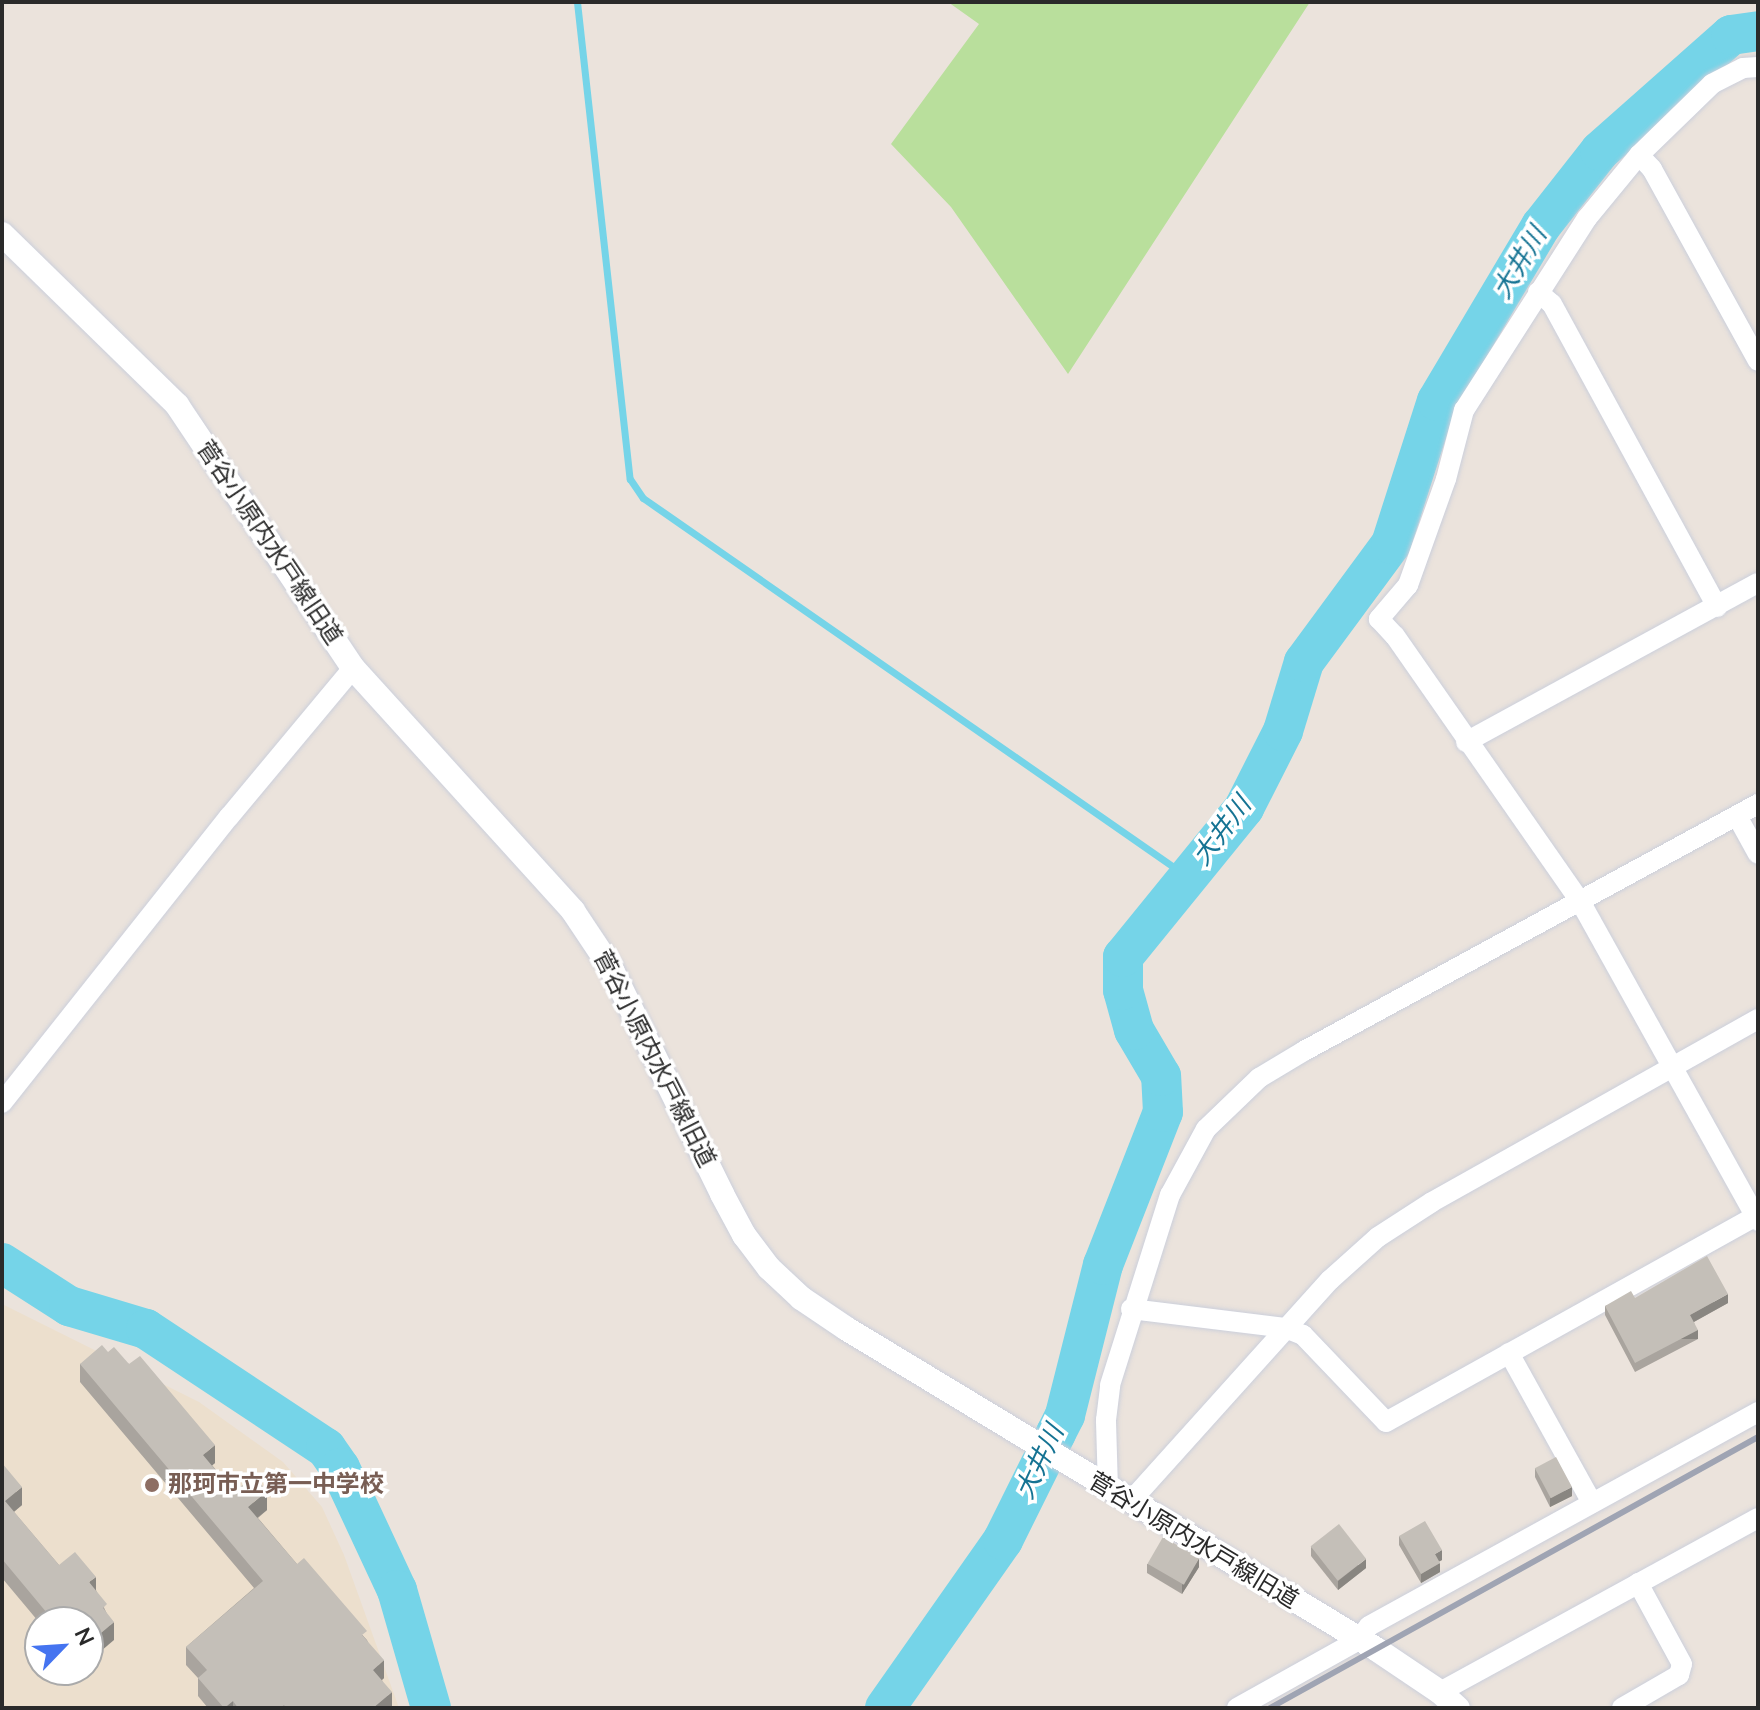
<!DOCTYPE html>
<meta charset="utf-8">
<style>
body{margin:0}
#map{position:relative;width:1760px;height:1710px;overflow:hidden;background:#ebe3dc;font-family:"Nunito Sans","Noto Sans JP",sans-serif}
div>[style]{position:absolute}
.education>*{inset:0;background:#ecdfcd}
.green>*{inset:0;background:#b9df9c}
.stream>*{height:7px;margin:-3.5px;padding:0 3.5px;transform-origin:3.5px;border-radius:3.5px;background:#75d4e8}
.river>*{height:40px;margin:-20px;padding:0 20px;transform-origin:20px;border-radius:20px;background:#75d4e8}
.roads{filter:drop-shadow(0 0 2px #cbcfdb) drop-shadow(0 0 2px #cbcfdb)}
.minor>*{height:20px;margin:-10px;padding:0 10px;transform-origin:10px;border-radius:10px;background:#fff}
.tertiary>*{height:24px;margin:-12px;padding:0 12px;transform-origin:12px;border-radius:12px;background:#fff}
.rail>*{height:6px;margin:-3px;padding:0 3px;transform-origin:3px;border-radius:3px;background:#9fa4b3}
.wall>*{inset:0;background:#a9a49e}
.shaded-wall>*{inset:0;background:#898681;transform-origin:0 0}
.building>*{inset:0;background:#c4bfb8;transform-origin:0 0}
.dots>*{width:22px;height:22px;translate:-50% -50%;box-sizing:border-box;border:4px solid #fff;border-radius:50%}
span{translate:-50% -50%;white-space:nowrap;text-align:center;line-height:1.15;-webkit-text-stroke:7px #fff;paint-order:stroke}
.street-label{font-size:24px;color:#2a2a2a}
.education-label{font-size:24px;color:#785e54;font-weight:700}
.left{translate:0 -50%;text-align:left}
.water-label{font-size:26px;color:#157393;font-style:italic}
.frame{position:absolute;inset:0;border:4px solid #2a2a2a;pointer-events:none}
.north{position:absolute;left:24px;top:1606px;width:80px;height:80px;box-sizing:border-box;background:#fff;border:2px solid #aaa;border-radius:50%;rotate:65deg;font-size:22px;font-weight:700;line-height:32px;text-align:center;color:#2a2a2a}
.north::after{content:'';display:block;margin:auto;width:28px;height:36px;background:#4574f0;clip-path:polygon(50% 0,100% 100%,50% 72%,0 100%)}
</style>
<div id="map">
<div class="education">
<i style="clip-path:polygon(evenodd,2px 1304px,199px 1402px,283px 1462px,322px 1507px,344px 1555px,399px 1708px,2px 1708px,2px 1304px,40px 1622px,88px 1622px,88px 1670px,40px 1670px,40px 1622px)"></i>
</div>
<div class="green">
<i style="clip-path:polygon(948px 2px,1310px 2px,1068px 374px,951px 207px,891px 144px,979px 24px)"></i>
</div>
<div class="stream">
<i style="left:577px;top:2px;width:480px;rotate:83.7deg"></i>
<i style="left:630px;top:479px;width:23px;rotate:56deg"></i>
<i style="left:643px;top:498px;width:664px;rotate:34.82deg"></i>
</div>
<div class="river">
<i style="left:2px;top:1263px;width:80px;rotate:32.7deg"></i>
<i style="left:69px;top:1306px;width:80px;rotate:16.6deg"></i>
<i style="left:146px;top:1329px;width:216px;rotate:33.5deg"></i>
<i style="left:326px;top:1448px;width:24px;rotate:55deg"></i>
<i style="left:340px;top:1468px;width:135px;rotate:65deg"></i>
<i style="left:397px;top:1590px;width:123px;rotate:73.9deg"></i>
<i style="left:885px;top:1708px;width:205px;rotate:-54.9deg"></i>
<i style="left:1003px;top:1540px;width:119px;rotate:-63.6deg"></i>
<i style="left:1056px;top:1433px;width:20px;rotate:-63deg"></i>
<i style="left:1065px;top:1415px;width:155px;rotate:-75.8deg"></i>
<i style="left:1103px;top:1265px;width:164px;rotate:-68.6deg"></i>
<i style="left:1163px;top:1112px;width:36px;rotate:-93deg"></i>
<i style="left:1161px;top:1076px;width:53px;rotate:-120.4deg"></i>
<i style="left:1134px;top:1030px;width:41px;rotate:-105.4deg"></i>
<i style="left:1123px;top:990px;width:33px;rotate:-90deg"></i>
<i style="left:1123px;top:957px;width:192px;rotate:-50.9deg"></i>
<i style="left:1244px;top:808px;width:86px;rotate:-63.1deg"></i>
<i style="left:1283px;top:731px;width:72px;rotate:-73.1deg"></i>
<i style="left:1304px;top:662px;width:147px;rotate:-53.6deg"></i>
<i style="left:1391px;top:544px;width:150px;rotate:-72.2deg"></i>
<i style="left:1437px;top:401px;width:204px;rotate:-59.3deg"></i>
<i style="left:1541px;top:226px;width:95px;rotate:-51.8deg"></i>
<i style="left:1600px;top:151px;width:175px;rotate:-41.5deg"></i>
<i style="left:1731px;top:35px;width:27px;rotate:-8deg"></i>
</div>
<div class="roads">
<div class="minor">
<i style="left:1758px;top:67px;width:15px;rotate:176deg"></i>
<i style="left:1743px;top:68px;width:35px;rotate:153deg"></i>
<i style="left:1712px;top:84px;width:102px;rotate:135.8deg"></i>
<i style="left:1639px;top:155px;width:82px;rotate:129.5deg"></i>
<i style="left:1587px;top:218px;width:228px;rotate:122.6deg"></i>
<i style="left:1464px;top:410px;width:71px;rotate:104.6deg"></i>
<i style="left:1446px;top:479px;width:113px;rotate:109.7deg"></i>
<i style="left:1408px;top:585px;width:45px;rotate:130.5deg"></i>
<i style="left:1379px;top:619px;width:23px;rotate:47deg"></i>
<i style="left:1395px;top:636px;width:323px;rotate:55.1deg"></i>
<i style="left:1580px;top:901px;width:366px;rotate:60.9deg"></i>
<i style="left:1639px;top:155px;width:19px;rotate:47deg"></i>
<i style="left:1652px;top:169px;width:219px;rotate:61.1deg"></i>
<i style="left:1538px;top:292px;width:18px;rotate:41deg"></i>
<i style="left:1552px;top:304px;width:345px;rotate:61.4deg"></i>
<i style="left:1466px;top:742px;width:332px;rotate:-28.6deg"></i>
<i style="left:1737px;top:816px;width:43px;rotate:61.1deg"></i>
<i style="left:2px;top:1103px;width:365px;rotate:-51.6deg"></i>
<i style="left:229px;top:817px;width:194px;rotate:-50.2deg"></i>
<i style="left:1131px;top:1309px;width:155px;rotate:7deg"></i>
<i style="left:1285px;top:1328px;width:19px;rotate:21deg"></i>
<i style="left:1303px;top:1335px;width:120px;rotate:46.3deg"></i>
<i style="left:1386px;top:1422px;width:426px;rotate:-29.1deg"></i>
<i style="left:1509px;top:1353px;width:171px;rotate:61deg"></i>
<i style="left:1108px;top:1489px;width:69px;rotate:-91.7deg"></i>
<i style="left:1106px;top:1420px;width:35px;rotate:-83deg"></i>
<i style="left:1110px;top:1385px;width:199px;rotate:-72.5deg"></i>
<i style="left:1170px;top:1195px;width:75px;rotate:-61.4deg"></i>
<i style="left:1206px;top:1129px;width:74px;rotate:-43.9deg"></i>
<i style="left:1259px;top:1078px;width:52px;rotate:-31deg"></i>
<i style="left:1304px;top:1051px;width:517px;rotate:-28.55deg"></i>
<i style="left:1130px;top:1502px;width:299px;rotate:-48deg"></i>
<i style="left:1330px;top:1280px;width:64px;rotate:-41.9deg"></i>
<i style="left:1378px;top:1237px;width:64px;rotate:-32.9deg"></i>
<i style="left:1432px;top:1202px;width:374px;rotate:-29.3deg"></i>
<i style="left:1440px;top:1692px;width:362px;rotate:-28.7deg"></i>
<i style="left:1237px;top:1708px;width:137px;rotate:-29.2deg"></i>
<i style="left:1357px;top:1641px;width:19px;rotate:-51deg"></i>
<i style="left:1369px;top:1626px;width:444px;rotate:-28.8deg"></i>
<i style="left:1622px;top:1708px;width:66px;rotate:-30.1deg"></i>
<i style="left:1679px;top:1675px;width:11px;rotate:-75deg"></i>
<i style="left:1682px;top:1664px;width:92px;rotate:-118.5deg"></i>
</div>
<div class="tertiary">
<i style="left:2px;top:234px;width:245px;rotate:44.3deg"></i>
<i style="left:177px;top:405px;width:316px;rotate:56.2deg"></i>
<i style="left:353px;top:668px;width:328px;rotate:47.8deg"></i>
<i style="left:573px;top:911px;width:69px;rotate:56.3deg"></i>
<i style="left:611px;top:968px;width:252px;rotate:63.8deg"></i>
<i style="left:722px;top:1194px;width:47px;rotate:61.8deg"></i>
<i style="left:744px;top:1235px;width:41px;rotate:52.9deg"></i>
<i style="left:769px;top:1268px;width:44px;rotate:43.2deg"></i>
<i style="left:801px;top:1298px;width:55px;rotate:34deg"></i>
<i style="left:847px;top:1329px;width:618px;rotate:31.17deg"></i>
<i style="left:1376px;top:1649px;width:77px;rotate:33.9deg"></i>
<i style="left:1440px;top:1692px;width:24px;rotate:42deg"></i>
</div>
</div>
<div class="rail">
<i style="left:1270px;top:1708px;width:558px;rotate:-29.04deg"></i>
</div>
<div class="wall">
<i style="clip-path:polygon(1635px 1298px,1728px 1303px,1694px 1322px,1698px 1339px,1635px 1372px,1605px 1315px,1605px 1306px)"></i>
<i style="clip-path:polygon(108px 1352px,129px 1364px,215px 1463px,212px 1465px,234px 1492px,267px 1510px,258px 1518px,297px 1564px,367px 1640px,384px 1678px,382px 1680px,392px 1708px,208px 1708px,198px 1696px,198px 1678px,186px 1665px,186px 1647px,254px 1588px,80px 1382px,80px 1364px)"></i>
<i style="clip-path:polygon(2px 1463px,22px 1505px,14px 1512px,59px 1565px,96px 1590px,107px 1614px,114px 1640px,40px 1622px,40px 1646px,36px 1641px,36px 1623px,38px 1621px,2px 1578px)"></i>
<i style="clip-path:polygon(1535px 1468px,1572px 1496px,1550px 1507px,1535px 1477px)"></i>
<i style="clip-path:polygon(1399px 1536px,1442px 1560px,1439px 1561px,1440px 1572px,1421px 1583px,1399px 1545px)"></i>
<i style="clip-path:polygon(1311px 1547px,1366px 1568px,1338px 1590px,1311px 1556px)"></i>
<i style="clip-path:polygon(1147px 1564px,1199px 1567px,1182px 1594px,1147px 1573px)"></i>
<i style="clip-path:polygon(60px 1670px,79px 1670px,67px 1679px)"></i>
</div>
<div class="shaded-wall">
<i style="clip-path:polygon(1728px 1294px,1728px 1303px,1690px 1324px,1690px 1315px)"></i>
<i style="left:1698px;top:1330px;width:9px;height:71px;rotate:90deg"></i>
<i style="clip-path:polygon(215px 1445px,215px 1463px,203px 1473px,203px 1455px)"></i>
<i style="clip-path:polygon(22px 1487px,22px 1505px,5px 1519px,5px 1501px)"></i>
<i style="clip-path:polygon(1572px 1487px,1572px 1496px,1550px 1507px,1550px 1498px)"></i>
<i style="clip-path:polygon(267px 1491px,267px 1510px,248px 1525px,248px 1507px)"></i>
<i style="clip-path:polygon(1442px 1550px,1442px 1560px,1435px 1564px,1435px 1554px)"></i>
<i style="clip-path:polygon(1199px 1558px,1199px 1567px,1182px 1594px,1182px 1585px)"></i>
<i style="clip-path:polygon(1366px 1559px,1366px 1568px,1338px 1590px,1338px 1581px)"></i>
<i style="clip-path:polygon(1440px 1563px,1440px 1572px,1421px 1583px,1421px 1574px)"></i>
<i style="clip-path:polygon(96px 1577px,96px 1595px,89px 1582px)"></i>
<i style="clip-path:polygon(114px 1622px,114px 1640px,88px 1662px,88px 1644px)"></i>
<i style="clip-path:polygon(384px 1660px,384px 1678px,373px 1688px,373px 1670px)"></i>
<i style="clip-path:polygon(67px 1670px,79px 1670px,67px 1679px)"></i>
<i style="clip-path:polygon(392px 1692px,392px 1708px,373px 1708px)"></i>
<i style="clip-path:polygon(233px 1701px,233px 1708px,225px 1708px)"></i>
</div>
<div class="building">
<i style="clip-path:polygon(1707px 1256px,1728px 1294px,1690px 1315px,1698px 1330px,1635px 1363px,1605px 1306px,1631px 1291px,1635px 1298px)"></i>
<i style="clip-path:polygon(102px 1345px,108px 1352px,114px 1347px,129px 1364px,140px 1356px,215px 1445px,203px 1455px,234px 1492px,254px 1476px,267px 1491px,248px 1507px,297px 1564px,304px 1558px,367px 1631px,362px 1635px,384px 1660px,373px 1670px,392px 1692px,373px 1708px,286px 1708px,284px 1705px,280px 1708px,238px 1708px,233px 1701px,224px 1708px,198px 1678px,207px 1670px,186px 1647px,263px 1581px,80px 1364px)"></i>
<i style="left:1556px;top:1457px;width:34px;height:24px;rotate:62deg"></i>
<i style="clip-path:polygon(2px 1463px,22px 1487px,5px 1501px,59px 1565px,75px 1552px,96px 1577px,89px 1582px,107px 1604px,103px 1608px,114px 1622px,88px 1644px,88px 1622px,40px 1622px,40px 1628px,36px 1623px,47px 1613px,2px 1559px)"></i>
<i style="clip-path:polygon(1425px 1521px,1442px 1550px,1435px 1554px,1440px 1563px,1421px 1574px,1399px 1536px)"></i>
<i style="left:1339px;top:1524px;width:44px;height:36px;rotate:52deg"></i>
<i style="left:1163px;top:1537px;width:42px;height:31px;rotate:30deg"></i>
</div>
<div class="dots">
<i style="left:152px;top:1485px;background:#8d6e63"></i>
</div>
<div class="street-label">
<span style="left:269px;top:543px;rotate:56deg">菅谷小原内水戸線旧道</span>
<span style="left:654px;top:1059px;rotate:63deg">菅谷小原内水戸線旧道</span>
<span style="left:1193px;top:1541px;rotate:31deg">菅谷小原内水戸線旧道</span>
</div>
<div class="education-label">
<span class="left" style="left:168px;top:1485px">那珂市立第一中学校</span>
</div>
<div class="water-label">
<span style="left:1520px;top:263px;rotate:-59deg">大井川</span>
<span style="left:1222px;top:831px;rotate:-53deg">大井川</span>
<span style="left:1040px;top:1462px;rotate:-65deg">大井川</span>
</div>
<div class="frame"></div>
<div class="north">N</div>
</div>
